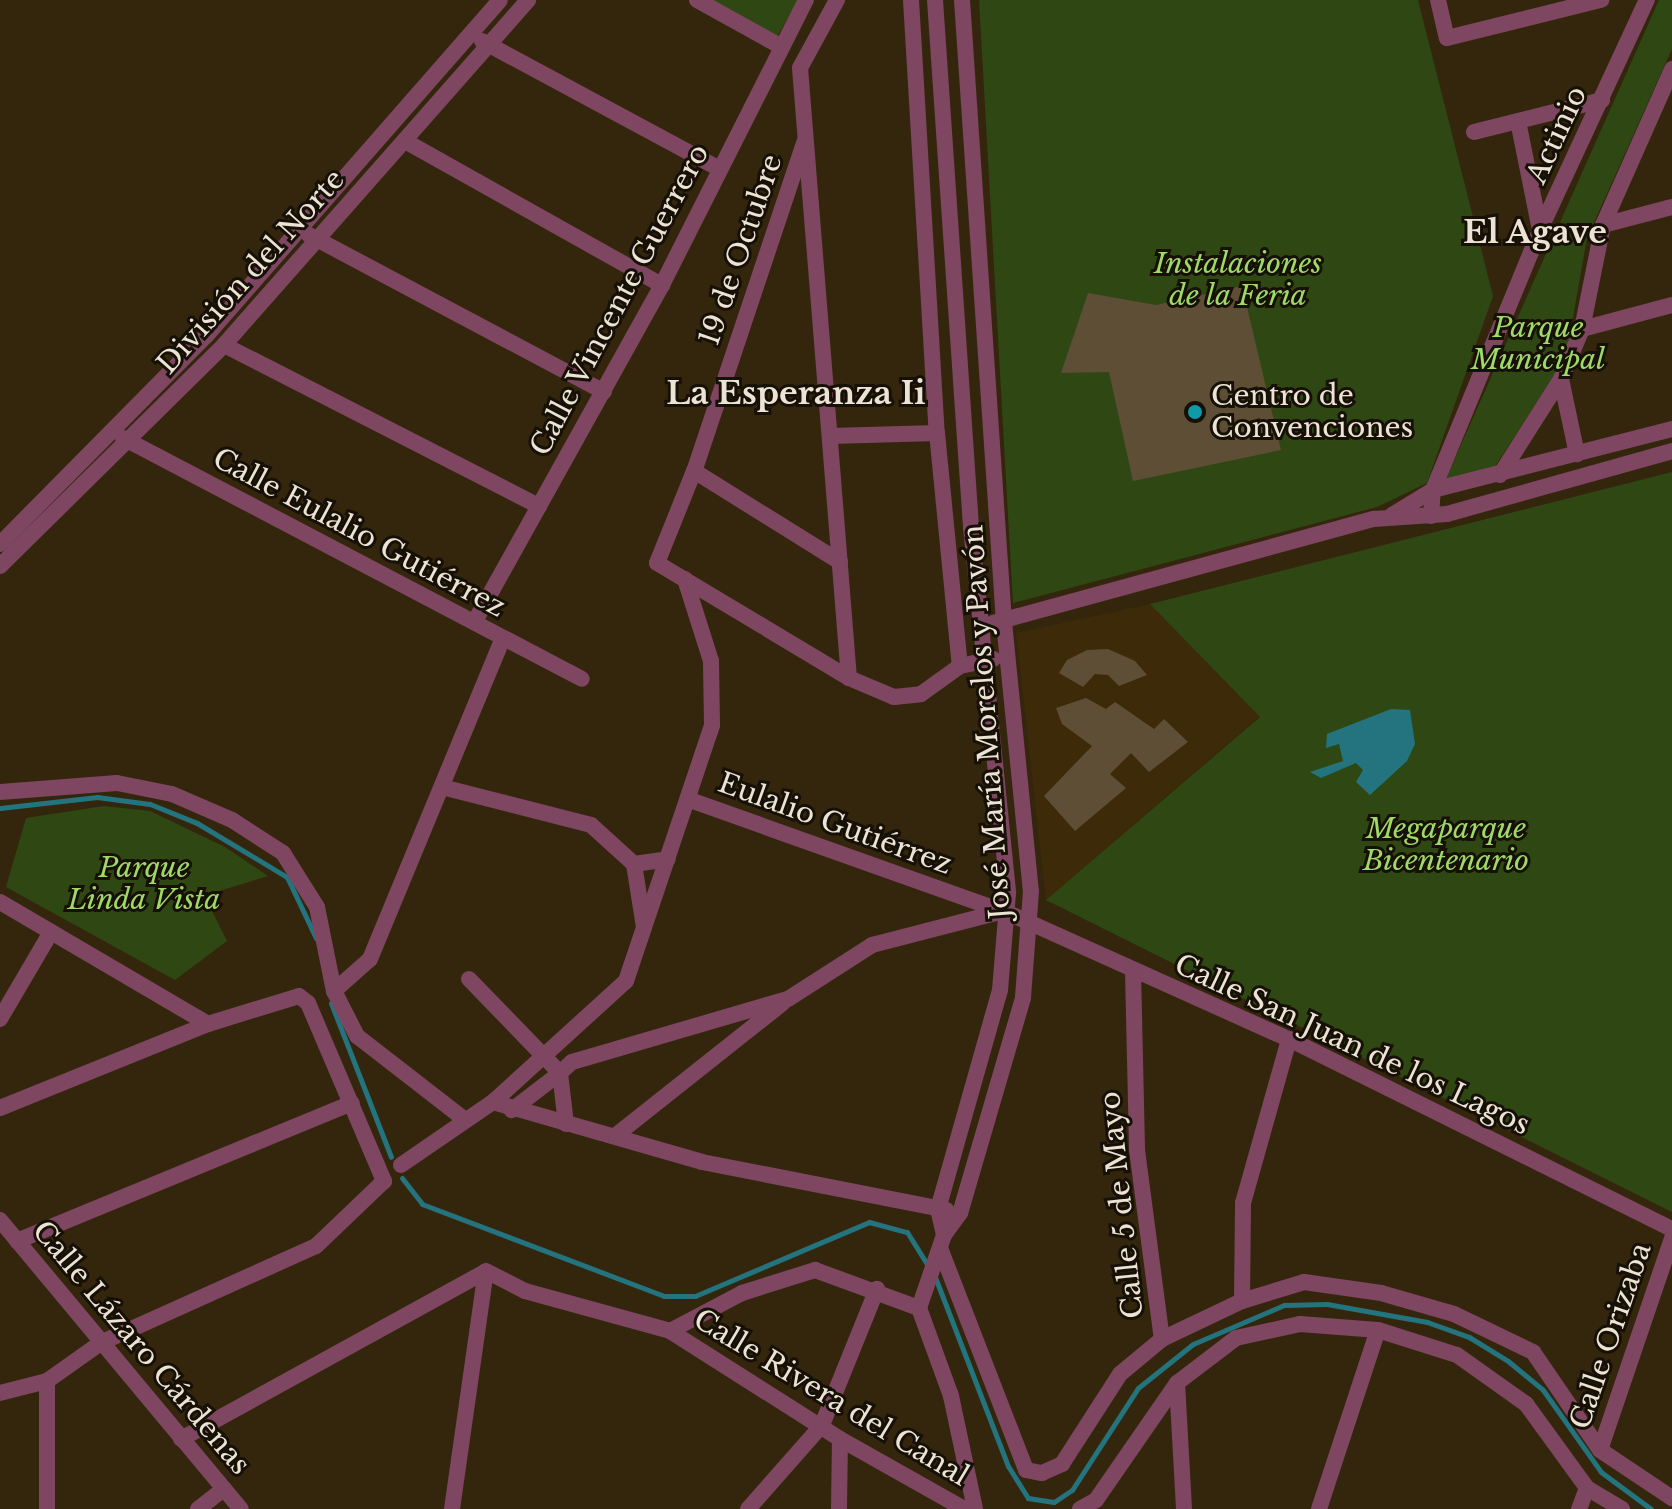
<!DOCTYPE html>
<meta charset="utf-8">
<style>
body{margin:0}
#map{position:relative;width:1672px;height:1509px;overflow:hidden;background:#34260d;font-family:"Libre Baskerville",serif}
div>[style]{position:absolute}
.built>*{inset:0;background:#3c2a09}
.green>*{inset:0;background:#2f4813}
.water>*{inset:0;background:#23747e}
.stream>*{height:5px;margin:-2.5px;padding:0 2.5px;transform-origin:2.5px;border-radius:2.5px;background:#23747e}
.building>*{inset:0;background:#5e4e35}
.minor>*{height:16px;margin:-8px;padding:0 8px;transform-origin:8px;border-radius:8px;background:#7e4661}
.dots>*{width:22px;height:22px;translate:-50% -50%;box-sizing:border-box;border:4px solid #161006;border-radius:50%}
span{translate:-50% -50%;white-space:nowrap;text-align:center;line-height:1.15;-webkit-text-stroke:6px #161006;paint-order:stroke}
.street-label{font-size:28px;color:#ece3d5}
.park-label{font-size:28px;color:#9fd967;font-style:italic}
.poi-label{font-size:28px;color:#ece3d5}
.left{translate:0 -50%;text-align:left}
.quarter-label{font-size:32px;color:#ece3d5;font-weight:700}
</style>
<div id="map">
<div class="built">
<i style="clip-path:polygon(1150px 604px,1260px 716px,1046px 900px,1016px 633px)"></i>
</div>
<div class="green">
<i style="clip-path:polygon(713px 0,798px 0,777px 37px)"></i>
<i style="clip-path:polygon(979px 0,1418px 0,1493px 296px,1427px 483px,1377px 507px,1013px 603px)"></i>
<i style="clip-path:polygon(1659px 0,1672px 0,1672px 49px,1587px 238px,1566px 357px,1494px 468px,1444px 483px)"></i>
<i style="clip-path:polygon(1672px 472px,1672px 1212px,1046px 900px,1260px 717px,1150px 604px)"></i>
<i style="clip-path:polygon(104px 806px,150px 811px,225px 847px,268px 876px,216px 892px,209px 905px,227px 941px,175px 980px,6px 887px,26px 818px)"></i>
</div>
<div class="water">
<i style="clip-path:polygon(1391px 709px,1410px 710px,1415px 744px,1407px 761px,1370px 795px,1356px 782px,1363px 770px,1356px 763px,1321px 778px,1310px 772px,1343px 761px,1339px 744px,1326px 748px,1327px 734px)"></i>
</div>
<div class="stream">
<i style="left:0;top:808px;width:98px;rotate:-6.5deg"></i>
<i style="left:97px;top:797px;width:53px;rotate:7.5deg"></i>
<i style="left:150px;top:804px;width:51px;rotate:22deg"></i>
<i style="left:197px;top:823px;width:105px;rotate:31deg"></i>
<i style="left:287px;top:877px;width:68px;rotate:64.6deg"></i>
<i style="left:331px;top:1003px;width:165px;rotate:68.7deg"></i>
<i style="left:402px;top:1178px;width:33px;rotate:52deg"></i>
<i style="left:422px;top:1204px;width:259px;rotate:20.8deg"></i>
<i style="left:664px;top:1296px;width:31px"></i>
<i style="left:695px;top:1296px;width:189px;rotate:-23deg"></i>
<i style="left:869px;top:1222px;width:39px;rotate:15deg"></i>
<i style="left:907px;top:1232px;width:39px;rotate:58deg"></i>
<i style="left:935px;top:1277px;width:203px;rotate:68.9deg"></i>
<i style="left:1008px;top:1466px;width:38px;rotate:58deg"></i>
<i style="left:1028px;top:1498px;width:26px;rotate:9deg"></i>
<i style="left:1054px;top:1502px;width:22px;rotate:-34deg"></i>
<i style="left:1072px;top:1490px;width:121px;rotate:-57.1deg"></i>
<i style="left:1138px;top:1388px;width:70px;rotate:-38.7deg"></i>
<i style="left:1193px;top:1344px;width:99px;rotate:-23.2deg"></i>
<i style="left:1284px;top:1305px;width:43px;rotate:-1.3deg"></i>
<i style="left:1327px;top:1304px;width:102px;rotate:10.2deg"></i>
<i style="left:1427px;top:1322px;width:45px;rotate:19.7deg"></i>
<i style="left:1469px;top:1337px;width:46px;rotate:31.6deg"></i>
<i style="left:1508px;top:1361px;width:45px;rotate:39.6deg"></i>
<i style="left:1543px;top:1390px;width:100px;rotate:54.7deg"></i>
<i style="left:1601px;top:1472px;width:62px;rotate:36.5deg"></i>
</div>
<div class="building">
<i style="clip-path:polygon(1242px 286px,1281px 450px,1133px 481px,1109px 372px,1061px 373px,1088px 293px,1156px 305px)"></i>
<i style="clip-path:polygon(1108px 649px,1135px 661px,1147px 675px,1119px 686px,1108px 675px,1095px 674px,1083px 687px,1059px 673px,1067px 660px,1087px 650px)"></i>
<i style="clip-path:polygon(1086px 698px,1106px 709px,1115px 702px,1154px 729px,1164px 719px,1188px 742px,1149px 772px,1131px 753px,1110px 774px,1126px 788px,1075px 831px,1044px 796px,1092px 746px,1062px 724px,1056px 708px)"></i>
</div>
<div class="minor">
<i style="left:697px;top:0;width:95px;rotate:29deg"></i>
<i style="left:837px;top:0;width:77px;rotate:118.6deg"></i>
<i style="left:800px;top:68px;width:612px;rotate:85.41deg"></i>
<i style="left:911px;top:0;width:434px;rotate:86.6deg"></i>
<i style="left:937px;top:433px;width:234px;rotate:84.4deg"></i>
<i style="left:935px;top:0;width:528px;rotate:86.09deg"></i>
<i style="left:971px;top:527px;width:368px;rotate:84.2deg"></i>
<i style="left:1008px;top:893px;width:97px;rotate:94.7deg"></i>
<i style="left:1000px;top:990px;width:228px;rotate:105.8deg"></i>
<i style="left:938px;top:1209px;width:27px;rotate:77deg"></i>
<i style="left:962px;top:0;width:623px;rotate:86.14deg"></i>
<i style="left:1004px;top:622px;width:270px;rotate:84.3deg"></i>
<i style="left:1031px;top:891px;width:107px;rotate:94.3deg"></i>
<i style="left:1023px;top:998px;width:224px;rotate:106.3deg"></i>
<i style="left:960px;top:1213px;width:27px;rotate:126deg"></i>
<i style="left:944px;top:1235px;width:77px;rotate:108.9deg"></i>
<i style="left:919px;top:1308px;width:94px;rotate:70deg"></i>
<i style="left:951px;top:1396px;width:116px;rotate:78deg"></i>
<i style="left:1438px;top:0;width:39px;rotate:77deg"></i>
<i style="left:1447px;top:38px;width:159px;rotate:-13.9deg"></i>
<i style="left:482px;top:41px;width:270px;rotate:28.3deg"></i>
<i style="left:1518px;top:121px;width:111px;rotate:78.6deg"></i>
<i style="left:1474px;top:132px;width:132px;rotate:-14deg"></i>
<i style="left:405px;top:141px;width:295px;rotate:29.3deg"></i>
<i style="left:804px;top:143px;width:346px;rotate:108.5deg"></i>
<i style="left:694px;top:471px;width:99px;rotate:111.9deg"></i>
<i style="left:657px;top:563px;width:224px;rotate:30.9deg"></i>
<i style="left:849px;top:678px;width:49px;rotate:22.9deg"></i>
<i style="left:894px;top:697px;width:27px;rotate:-6deg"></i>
<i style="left:921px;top:694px;width:48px;rotate:-35.7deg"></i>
<i style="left:960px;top:666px;width:34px;rotate:-12deg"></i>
<i style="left:1603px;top:225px;width:71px;rotate:-14.6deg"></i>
<i style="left:309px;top:235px;width:334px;rotate:28deg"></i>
<i style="left:1582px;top:329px;width:93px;rotate:-14.9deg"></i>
<i style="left:224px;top:345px;width:354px;rotate:27.1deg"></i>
<i style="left:1561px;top:379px;width:77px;rotate:78deg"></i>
<i style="left:830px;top:436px;width:107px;rotate:-1.6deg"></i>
<i style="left:123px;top:438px;width:518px;rotate:27.7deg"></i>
<i style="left:694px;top:471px;width:172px;rotate:31.9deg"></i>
<i style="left:1500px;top:475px;width:114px;rotate:-57.6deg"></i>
<i style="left:1561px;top:379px;width:54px;rotate:-67.2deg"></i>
<i style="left:1582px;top:329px;width:106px;rotate:-78.6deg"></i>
<i style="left:1603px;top:225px;width:171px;rotate:-66.1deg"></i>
<i style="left:1392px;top:515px;width:48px;rotate:-31.4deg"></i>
<i style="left:1433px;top:490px;width:247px;rotate:-14.3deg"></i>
<i style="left:1431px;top:516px;width:26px;rotate:-86deg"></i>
<i style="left:1433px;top:490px;width:281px;rotate:-67.6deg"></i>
<i style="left:1540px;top:230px;width:254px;rotate:-65.1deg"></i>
<i style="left:0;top:544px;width:293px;rotate:-45.3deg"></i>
<i style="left:206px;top:336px;width:446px;rotate:-48.8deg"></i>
<i style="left:0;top:566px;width:315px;rotate:-44.6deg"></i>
<i style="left:224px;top:345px;width:460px;rotate:-48.6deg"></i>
<i style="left:475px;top:621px;width:385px;rotate:-60.9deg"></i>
<i style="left:662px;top:285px;width:319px;rotate:-63.2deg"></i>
<i style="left:993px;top:623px;width:395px;rotate:-15.3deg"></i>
<i style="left:1374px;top:519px;width:73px;rotate:-3.9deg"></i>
<i style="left:1447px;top:514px;width:234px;rotate:-15.6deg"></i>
<i style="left:442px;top:787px;width:154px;rotate:14.3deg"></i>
<i style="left:591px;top:825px;width:58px;rotate:42.2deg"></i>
<i style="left:634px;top:864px;width:34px;rotate:-8deg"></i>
<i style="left:0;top:792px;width:117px;rotate:-4.4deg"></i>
<i style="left:117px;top:783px;width:56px;rotate:11.3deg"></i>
<i style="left:172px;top:794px;width:65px;rotate:23.4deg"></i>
<i style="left:232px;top:820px;width:61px;rotate:32.9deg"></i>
<i style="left:283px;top:853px;width:64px;rotate:57.8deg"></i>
<i style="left:317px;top:907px;width:86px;rotate:78.6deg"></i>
<i style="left:334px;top:991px;width:51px;rotate:62.9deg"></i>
<i style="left:357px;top:1036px;width:135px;rotate:37.8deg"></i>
<i style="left:690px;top:800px;width:337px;rotate:19.6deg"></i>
<i style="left:1008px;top:913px;width:308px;rotate:24.2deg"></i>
<i style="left:1289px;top:1039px;width:428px;rotate:26.4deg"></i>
<i style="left:634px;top:864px;width:64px;rotate:81deg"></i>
<i style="left:0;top:902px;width:241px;rotate:30.4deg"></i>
<i style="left:1133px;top:971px;width:179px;rotate:88.7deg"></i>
<i style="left:1137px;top:1150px;width:191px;rotate:82.5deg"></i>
<i style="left:469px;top:979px;width:131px;rotate:45.9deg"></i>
<i style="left:560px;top:1073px;width:61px;rotate:142.4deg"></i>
<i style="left:334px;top:991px;width:48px;rotate:-41.6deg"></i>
<i style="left:370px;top:959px;width:347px;rotate:-67.5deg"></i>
<i style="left:0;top:1019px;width:101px;rotate:-59.6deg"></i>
<i style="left:493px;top:1102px;width:217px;rotate:16deg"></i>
<i style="left:702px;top:1162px;width:249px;rotate:11.1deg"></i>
<i style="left:0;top:1108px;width:224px;rotate:-22deg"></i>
<i style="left:208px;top:1024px;width:95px;rotate:-17.1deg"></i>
<i style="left:299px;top:996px;width:11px;rotate:38deg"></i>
<i style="left:308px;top:1003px;width:194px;rotate:66.9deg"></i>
<i style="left:384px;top:1181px;width:94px;rotate:136.3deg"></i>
<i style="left:316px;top:1246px;width:235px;rotate:155.8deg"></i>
<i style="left:102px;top:1342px;width:67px;rotate:144.7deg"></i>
<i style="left:47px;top:1381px;width:49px;rotate:165.7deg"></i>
<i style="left:566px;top:1124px;width:51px;rotate:-96.7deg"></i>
<i style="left:560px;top:1073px;width:16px;rotate:-43deg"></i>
<i style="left:572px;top:1062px;width:225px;rotate:-16.3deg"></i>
<i style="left:788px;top:999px;width:100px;rotate:-32.7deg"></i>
<i style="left:872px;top:945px;width:132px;rotate:-14.5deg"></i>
<i style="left:615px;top:1136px;width:214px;rotate:-38.4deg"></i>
<i style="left:401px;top:1165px;width:112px;rotate:-34.4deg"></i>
<i style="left:493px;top:1102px;width:180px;rotate:-42.3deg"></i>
<i style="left:626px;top:981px;width:270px;rotate:-71.4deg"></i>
<i style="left:712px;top:725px;width:64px;rotate:-90.9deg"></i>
<i style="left:711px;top:661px;width:86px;rotate:-107.6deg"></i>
<i style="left:0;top:1220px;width:376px;rotate:50.2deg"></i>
<i style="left:17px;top:1241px;width:362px;rotate:-22.4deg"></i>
<i style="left:940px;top:1248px;width:238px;rotate:68.8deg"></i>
<i style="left:1026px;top:1470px;width:16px;rotate:11deg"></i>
<i style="left:1042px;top:1473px;width:22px;rotate:-24deg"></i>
<i style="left:1062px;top:1464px;width:107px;rotate:-57.2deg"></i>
<i style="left:1120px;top:1374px;width:55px;rotate:-39.8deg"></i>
<i style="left:1162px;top:1339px;width:89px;rotate:-25.4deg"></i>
<i style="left:1242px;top:1301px;width:65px;rotate:-17deg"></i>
<i style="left:1304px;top:1282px;width:78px;rotate:8.1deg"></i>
<i style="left:1381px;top:1293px;width:76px;rotate:16deg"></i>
<i style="left:1454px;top:1314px;width:88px;rotate:25.7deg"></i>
<i style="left:1533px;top:1352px;width:119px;rotate:55.6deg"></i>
<i style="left:1600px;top:1450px;width:87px;rotate:33.7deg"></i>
<i style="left:486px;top:1271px;width:44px;rotate:27.1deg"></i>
<i style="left:525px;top:1291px;width:150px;rotate:15.4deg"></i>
<i style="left:670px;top:1331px;width:201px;rotate:32.4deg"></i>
<i style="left:840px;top:1439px;width:142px;rotate:29.4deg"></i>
<i style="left:1242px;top:1301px;width:98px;rotate:-89.4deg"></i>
<i style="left:1243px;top:1203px;width:170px;rotate:-74.3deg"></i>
<i style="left:670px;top:1331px;width:81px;rotate:-27.8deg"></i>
<i style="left:742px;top:1293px;width:77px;rotate:-17.5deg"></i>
<i style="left:815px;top:1270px;width:111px;rotate:20.1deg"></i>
<i style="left:47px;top:1381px;width:128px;rotate:90deg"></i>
<i style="left:1177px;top:1383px;width:126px;rotate:86.8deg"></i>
<i style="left:181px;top:1439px;width:348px;rotate:-28.8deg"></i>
<i style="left:1600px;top:1450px;width:224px;rotate:-71.2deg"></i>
<i style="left:198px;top:1509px;width:33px;rotate:-38deg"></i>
<i style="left:452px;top:1509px;width:240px;rotate:-81.9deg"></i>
<i style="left:748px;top:1509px;width:112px;rotate:-48.6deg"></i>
<i style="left:822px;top:1425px;width:147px;rotate:-68deg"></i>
<i style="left:839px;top:1509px;width:70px;rotate:-89.2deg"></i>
<i style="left:1080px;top:1509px;width:18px;rotate:-29deg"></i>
<i style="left:1096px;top:1500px;width:142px;rotate:-55.3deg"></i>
<i style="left:1177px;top:1383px;width:74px;rotate:-37.3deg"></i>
<i style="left:1236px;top:1338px;width:66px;rotate:-12.3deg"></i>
<i style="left:1300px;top:1324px;width:78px;rotate:4.4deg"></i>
<i style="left:1378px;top:1330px;width:83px;rotate:17.6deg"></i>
<i style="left:1457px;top:1355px;width:85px;rotate:35.4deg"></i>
<i style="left:1526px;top:1404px;width:104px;rotate:54deg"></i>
<i style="left:1587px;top:1488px;width:41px;rotate:31deg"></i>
<i style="left:1319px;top:1509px;width:188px;rotate:-71.8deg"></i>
<i style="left:1579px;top:1509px;width:22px;rotate:-69deg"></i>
</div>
<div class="dots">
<i style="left:1195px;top:412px;background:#0f9aa8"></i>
</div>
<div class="street-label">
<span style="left:1557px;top:135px;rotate:-65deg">Actinio</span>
<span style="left:741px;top:250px;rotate:-71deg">19 de Octubre</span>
<span style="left:251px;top:272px;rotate:-48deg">División del Norte</span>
<span style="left:620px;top:300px;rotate:-62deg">Calle Vincente Guerrero</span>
<span style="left:359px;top:533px;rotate:28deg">Calle Eulalio Gutiérrez</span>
<span style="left:987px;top:722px;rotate:-94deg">José María Morelos y Pavón</span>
<span style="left:835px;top:824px;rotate:20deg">Eulalio Gutiérrez</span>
<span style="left:1352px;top:1045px;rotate:25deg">Calle San Juan de los Lagos</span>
<span style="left:1122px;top:1205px;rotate:-96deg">Calle 5 de Mayo</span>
<span style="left:1611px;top:1336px;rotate:-71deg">Calle Orizaba</span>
<span style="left:141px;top:1348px;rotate:50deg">Calle Lázaro Cárdenas</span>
<span style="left:831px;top:1398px;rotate:31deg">Calle Rivera del Canal</span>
</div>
<div class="park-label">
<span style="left:1238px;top:280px">Instalaciones<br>de la Feria</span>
<span style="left:1538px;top:344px">Parque<br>Municipal</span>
<span style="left:1446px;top:845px">Megaparque<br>Bicentenario</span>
<span style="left:144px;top:884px">Parque<br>Linda Vista</span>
</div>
<div class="poi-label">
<span class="left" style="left:1211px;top:412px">Centro de<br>Convenciones</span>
</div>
<div class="quarter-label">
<span style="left:1535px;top:232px">El Agave</span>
<span style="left:796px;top:393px">La Esperanza Ii</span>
</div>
</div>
